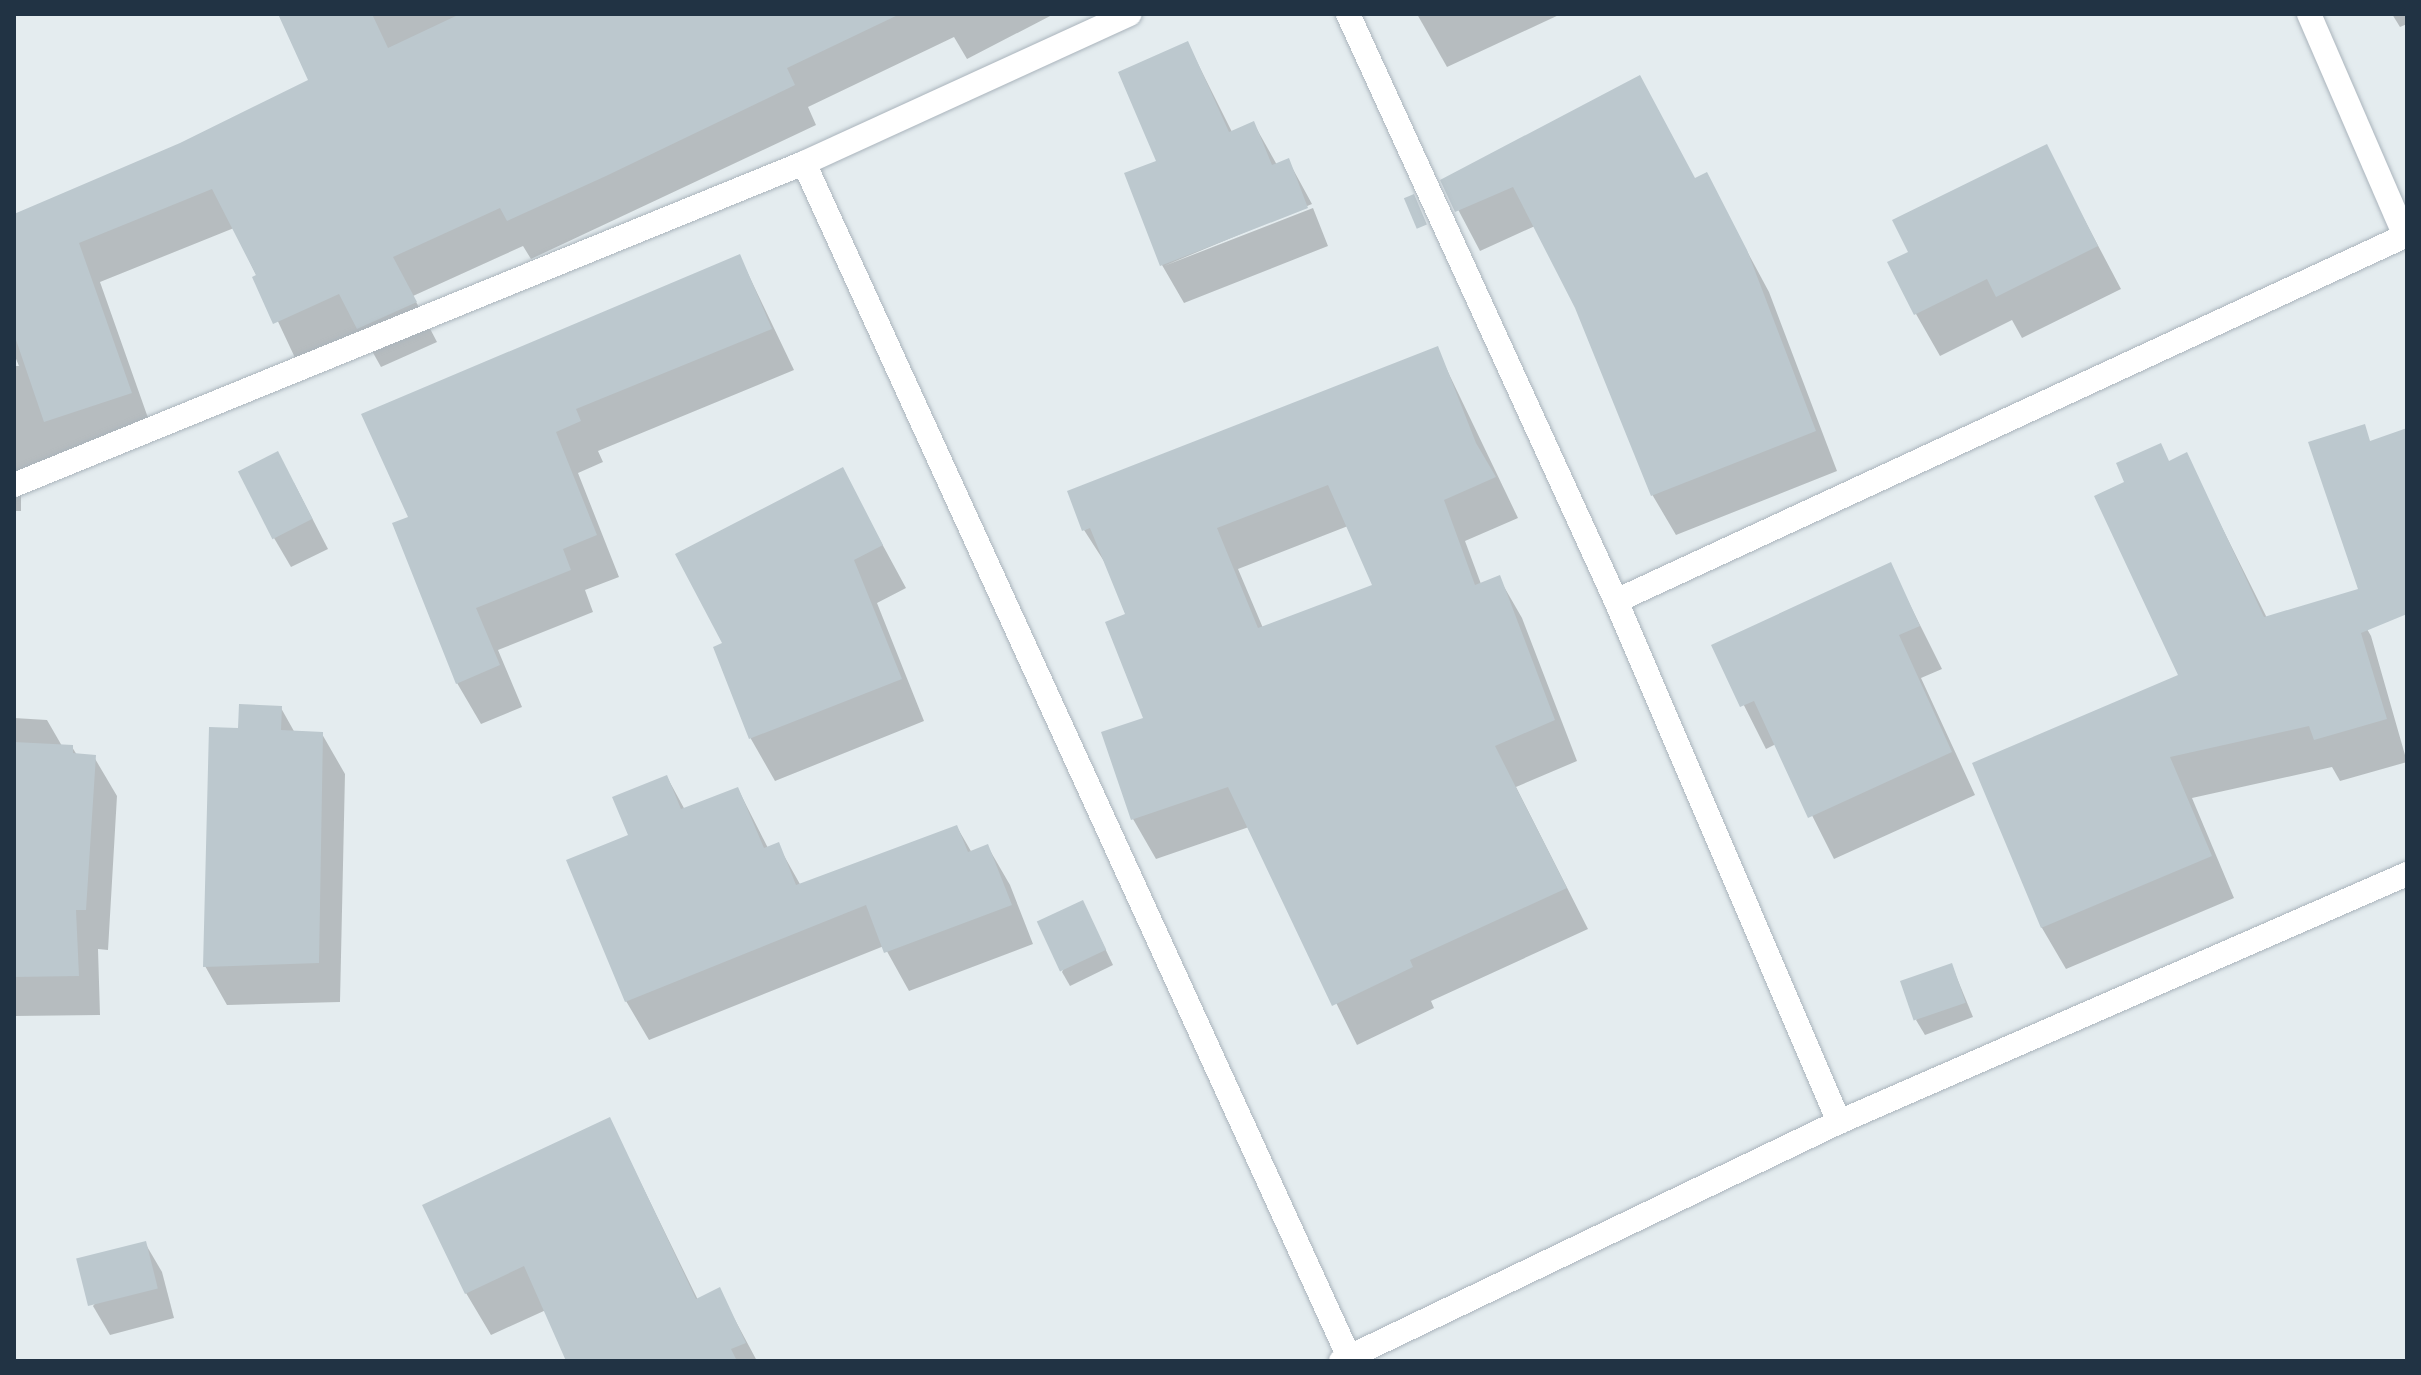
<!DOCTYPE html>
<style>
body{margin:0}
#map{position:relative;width:2421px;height:1375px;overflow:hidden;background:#e4ecef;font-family:"Exo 2",sans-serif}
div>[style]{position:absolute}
.shadow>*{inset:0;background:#0003}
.building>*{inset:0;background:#bcc8ce;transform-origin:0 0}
.roads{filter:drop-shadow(0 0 2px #aab4bc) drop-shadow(0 0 2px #aab4bc)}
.street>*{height:24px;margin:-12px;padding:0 12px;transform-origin:12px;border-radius:12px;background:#fff}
span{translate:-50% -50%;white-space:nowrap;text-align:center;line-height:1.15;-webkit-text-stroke:7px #f6fafb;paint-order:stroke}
.frame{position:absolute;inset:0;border:16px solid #213344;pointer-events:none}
</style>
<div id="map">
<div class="shadow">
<i style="clip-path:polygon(280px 14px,1054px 14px,967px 59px,954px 37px,808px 107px,816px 125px,531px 259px,523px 246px,413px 296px,437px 342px,381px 367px,362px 333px,297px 362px,234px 228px,100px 282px,153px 432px,21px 475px,21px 511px,14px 511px,14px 366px,19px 366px,14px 354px,14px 217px,181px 145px,311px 81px)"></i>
<i style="clip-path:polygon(1417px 14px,1561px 14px,1447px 67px)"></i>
<i style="clip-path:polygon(2392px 14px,2407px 14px,2407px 24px,2400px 27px)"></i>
<i style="clip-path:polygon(1188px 44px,1232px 132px,1254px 124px,1277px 165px,1288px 160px,1312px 204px,1164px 266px,1313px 208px,1328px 246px,1184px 303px,1162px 265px,1158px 162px)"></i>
<i style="clip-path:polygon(2046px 147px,2121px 289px,2022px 338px,2012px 320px,1940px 356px,1916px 314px,1911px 253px)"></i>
<i style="clip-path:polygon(1706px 175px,1769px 292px,1837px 471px,1676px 535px,1653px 496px,1577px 307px,1535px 226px,1480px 251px,1443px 181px,1696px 180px)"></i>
<i style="clip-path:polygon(740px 257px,794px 370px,598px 451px,603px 462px,578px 473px,619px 577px,585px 590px,593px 612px,498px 650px,522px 707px,481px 724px,457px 683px,411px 518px)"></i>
<i style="clip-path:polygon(evenodd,1437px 349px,1518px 518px,1465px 541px,1481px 584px,1499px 578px,1522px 618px,1577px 761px,1516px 787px,1588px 929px,1431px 1001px,1434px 1008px,1357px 1045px,1249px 827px,1156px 859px,1133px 819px,1146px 719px,1128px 615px,1109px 569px,1084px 530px,1437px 349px,1348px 526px,1375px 586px,1263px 628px,1238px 569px,1348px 526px)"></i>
<i style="clip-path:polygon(2186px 455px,2267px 618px,2347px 594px,2371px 636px,2407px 762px,2340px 781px,2332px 767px,2192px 798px,2234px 898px,2066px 969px,2042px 928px,1974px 764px,2180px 676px,2170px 462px)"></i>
<i style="clip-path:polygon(842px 470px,906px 588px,877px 603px,924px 721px,775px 781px,751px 739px,716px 648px,725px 645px)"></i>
<i style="clip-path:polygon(294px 483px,328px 549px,291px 567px,274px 538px)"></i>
<i style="clip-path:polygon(1890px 565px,1942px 669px,1921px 678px,1975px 795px,1834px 859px,1776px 744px,1766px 749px,1714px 646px)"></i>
<i style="clip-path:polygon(281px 708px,295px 733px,322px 734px,345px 774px,340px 1002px,227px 1005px,205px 966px,239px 730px)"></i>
<i style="clip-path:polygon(14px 718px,47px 720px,62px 746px,72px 747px,77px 755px,94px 757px,117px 796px,108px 950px,98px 949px,100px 1015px,14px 1016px)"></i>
<i style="clip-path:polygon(667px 777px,685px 810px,738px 789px,768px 848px,778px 845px,801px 886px,957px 827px,972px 853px,988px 847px,1010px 885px,1033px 944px,909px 991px,884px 946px,649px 1040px,626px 1001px,630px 836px)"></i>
<i style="clip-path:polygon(1090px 917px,1113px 965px,1070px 986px,1062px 972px)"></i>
<i style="clip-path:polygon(1952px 966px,1973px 1017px,1925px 1035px,1916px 1020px)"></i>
<i style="clip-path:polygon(610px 1120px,698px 1300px,719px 1290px,757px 1361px,568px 1361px,546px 1310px,491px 1335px,466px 1293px)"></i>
<i style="clip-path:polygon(145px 1243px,162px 1272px,174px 1318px,110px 1335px,93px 1306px)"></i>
</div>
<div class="building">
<i style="clip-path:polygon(278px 14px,372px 14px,388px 48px,460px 14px,900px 14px,787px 68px,795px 85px,606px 176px,507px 221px,500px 208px,393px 257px,417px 302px,357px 329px,339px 294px,273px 324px,252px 277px,256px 275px,212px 189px,79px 243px,132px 393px,44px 422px,14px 334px,14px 214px,180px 143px,308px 80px)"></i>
<i style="clip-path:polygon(1188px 41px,1229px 132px,1254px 121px,1272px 165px,1289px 158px,1308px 208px,1160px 266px,1124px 173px,1156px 161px,1118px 72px)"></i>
<i style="clip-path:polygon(1640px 75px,1695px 178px,1707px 172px,1747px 250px,1816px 431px,1651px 496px,1575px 308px,1513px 187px,1455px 212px,1440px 180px)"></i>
<i style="clip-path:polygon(2047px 144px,2098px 246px,1996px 297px,1987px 279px,1914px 315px,1887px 262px,1908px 252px,1892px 220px)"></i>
<i style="left:1414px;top:194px;width:33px;height:11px;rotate:67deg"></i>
<i style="clip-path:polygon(740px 254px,772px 329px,576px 409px,581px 421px,556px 432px,597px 535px,563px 549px,571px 570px,476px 608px,500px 665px,456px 684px,392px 523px,408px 517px,361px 414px)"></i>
<i style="clip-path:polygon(evenodd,1438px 346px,1476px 443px,1496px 477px,1444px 500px,1475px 585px,1500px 575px,1555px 720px,1495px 746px,1567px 888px,1410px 960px,1413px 967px,1332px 1006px,1228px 787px,1131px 820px,1101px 732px,1143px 718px,1105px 622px,1125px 614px,1090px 528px,1082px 531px,1067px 491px,1438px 346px,1328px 485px,1372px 585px,1258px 628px,1217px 528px,1328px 485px)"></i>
<i style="clip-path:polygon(2365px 424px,2370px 441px,2407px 428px,2407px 614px,2361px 633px,2387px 719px,2314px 740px,2309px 726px,2170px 757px,2212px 856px,2041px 928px,1972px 763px,2178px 675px,2094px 496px,2124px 482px,2116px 463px,2161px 443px,2169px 461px,2187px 452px,2264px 617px,2358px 589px,2308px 442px)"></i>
<i style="left:278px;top:451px;width:76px;height:45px;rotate:63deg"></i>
<i style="clip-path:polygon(843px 467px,883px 545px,854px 560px,902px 679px,749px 739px,713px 647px,722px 643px,675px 554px)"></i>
<i style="clip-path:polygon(1891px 562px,1920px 626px,1899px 635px,1952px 752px,1808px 818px,1754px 701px,1740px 707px,1711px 645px)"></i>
<i style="clip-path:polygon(239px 704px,282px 706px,281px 730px,323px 732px,319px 963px,203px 967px,209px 727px,238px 728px)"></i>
<i style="clip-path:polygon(14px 742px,73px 745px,73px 753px,96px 755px,86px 910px,76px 910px,79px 976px,14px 977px)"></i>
<i style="clip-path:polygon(667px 775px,681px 809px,738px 787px,764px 848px,779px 842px,796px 885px,957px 825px,968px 852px,988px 844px,1012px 905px,884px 953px,866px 905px,625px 1002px,566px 860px,628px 835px,612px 797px)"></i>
<i style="left:1083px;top:900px;width:55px;height:51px;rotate:65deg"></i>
<i style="left:1952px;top:963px;width:42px;height:55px;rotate:71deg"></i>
<i style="clip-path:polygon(610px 1117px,696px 1299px,720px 1287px,746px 1343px,731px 1349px,737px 1361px,566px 1361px,524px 1266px,465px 1294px,422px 1205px)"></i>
<i style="left:146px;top:1241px;width:49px;height:72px;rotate:76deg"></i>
</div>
<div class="roads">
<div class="street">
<i style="left:1348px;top:14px;width:645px;rotate:65.46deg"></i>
<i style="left:1616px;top:601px;width:567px;rotate:66.83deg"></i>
<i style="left:2309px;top:14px;width:242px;rotate:66.6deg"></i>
<i style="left:804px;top:163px;width:1313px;rotate:65.47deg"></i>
<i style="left:14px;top:485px;width:853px;rotate:-22.18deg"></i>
<i style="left:804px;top:163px;width:358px;rotate:-24.6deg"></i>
<i style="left:1616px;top:601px;width:872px;rotate:-24.83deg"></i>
<i style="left:1341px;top:1361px;width:552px;rotate:-25.64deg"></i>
<i style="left:1839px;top:1122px;width:620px;rotate:-23.59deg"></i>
</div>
</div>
<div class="frame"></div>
</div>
